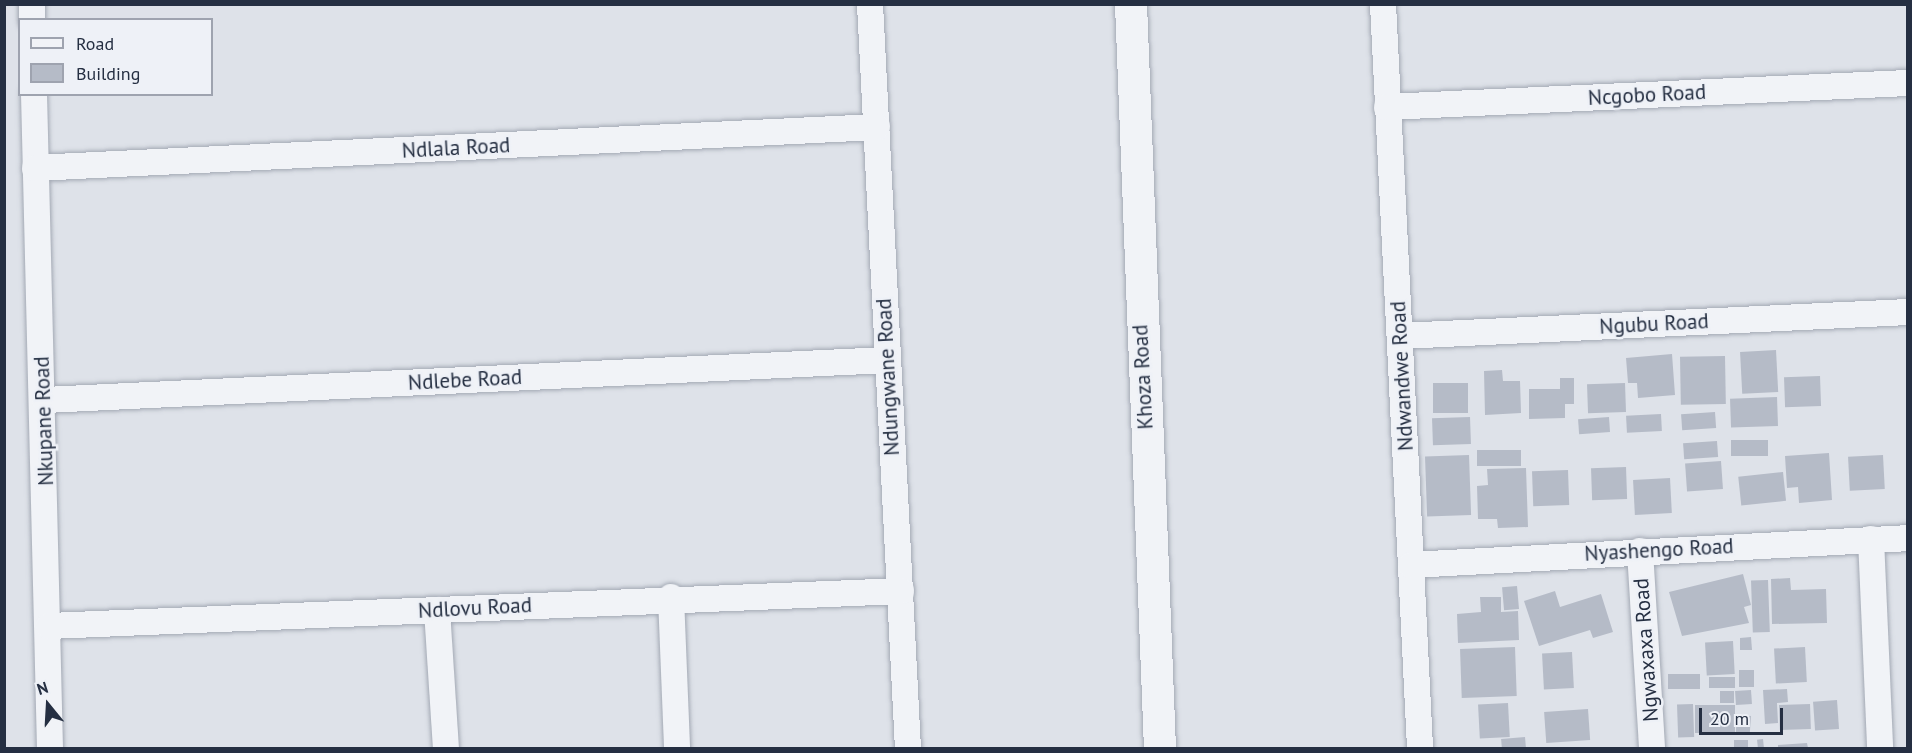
<!DOCTYPE html>
<style>
body{margin:0}
#map{position:relative;width:1912px;height:753px;overflow:hidden;background:#dee2e9;font-family:"PT Sans",sans-serif}
div>[style]{position:absolute}
.building>*{inset:0;background:#b5bbc7;transform-origin:0 0}
.roads{filter:drop-shadow(0 0 2px #a3a9b4) drop-shadow(0 0 2px #a3a9b4)}
.minor>*{height:26px;margin:-13px;padding:0 13px;transform-origin:13px;border-radius:13px;background:#f1f3f7}
.tertiary>*{height:32px;margin:-16px;padding:0 16px;transform-origin:16px;border-radius:16px;background:#f1f3f7}
span{translate:-50% -50%;white-space:nowrap;text-align:center;line-height:1.15;-webkit-text-stroke:5px #eef1f7;paint-order:stroke}
.street-label{font-size:21px;color:#252f42}
.frame{position:absolute;inset:0;border:6px solid #252f42;pointer-events:none}
.legend{position:absolute;left:18px;top:18px;width:195px;height:78px;box-sizing:border-box;background:#eef1f7;border:2px solid #9ea3af;margin:0;padding:8px 10px;list-style:none;font-size:18px;color:#252f42}
.legend li{display:flex;align-items:center;gap:12px;height:30px}
.legend b{width:30px;border:2px solid #9ea3af}
.north{position:absolute;left:18px;top:675px;width:60px;height:60px;-webkit-text-stroke:4px #eef1f7;paint-order:stroke;rotate:342deg;font-size:16px;font-weight:700;line-height:24px;text-align:center;color:#252f42}
.north::after{content:'';display:block;margin:auto;width:21px;height:27px;background:#252f42;clip-path:polygon(50% 0,100% 100%,50% 72%,0 100%)}
.scale{position:absolute;left:1699px;top:708px;width:84px;height:27px;box-sizing:border-box;border:3px solid #252f42;border-top:0;padding-left:8px;font-size:18px;line-height:21px;white-space:nowrap;color:#252f42;-webkit-text-stroke:4px #eef1f7;paint-order:stroke}
</style>
<div id="map">
<div class="building">
<i style="left:1776px;top:350px;width:42px;height:36px;rotate:87deg"></i>
<i style="clip-path:polygon(1672px 354px,1675px 395px,1638px 398px,1637px 383px,1628px 383px,1626px 358px)"></i>
<i style="left:1725px;top:356px;width:48px;height:45px;rotate:89deg"></i>
<i style="clip-path:polygon(1502px 370px,1503px 381px,1520px 381px,1521px 413px,1485px 415px,1484px 371px)"></i>
<i style="left:1820px;top:376px;width:30px;height:36px;rotate:88deg"></i>
<i style="clip-path:polygon(1560px 378px,1574px 378px,1574px 404px,1565px 404px,1565px 418px,1529px 419px,1529px 389px,1560px 389px)"></i>
<i style="left:1433px;top:383px;width:35px;height:30px"></i>
<i style="left:1625px;top:383px;width:29px;height:38px;rotate:88deg"></i>
<i style="left:1777px;top:397px;width:29px;height:47px;rotate:88deg"></i>
<i style="left:1715px;top:412px;width:16px;height:34px;rotate:86deg"></i>
<i style="left:1661px;top:414px;width:17px;height:35px;rotate:87deg"></i>
<i style="left:1470px;top:417px;width:27px;height:38px;rotate:88deg"></i>
<i style="left:1609px;top:417px;width:15px;height:31px;rotate:86deg"></i>
<i style="left:1768px;top:440px;width:16px;height:37px;rotate:90deg"></i>
<i style="left:1717px;top:441px;width:16px;height:34px;rotate:86deg"></i>
<i style="left:1521px;top:450px;width:16px;height:44px;rotate:90deg"></i>
<i style="clip-path:polygon(1829px 453px,1832px 500px,1799px 503px,1798px 487px,1787px 488px,1785px 456px)"></i>
<i style="left:1469px;top:455px;width:60px;height:44px;rotate:88deg"></i>
<i style="left:1883px;top:455px;width:34px;height:35px;rotate:87deg"></i>
<i style="left:1721px;top:461px;width:28px;height:36px;rotate:86deg"></i>
<i style="left:1626px;top:467px;width:32px;height:35px;rotate:88deg"></i>
<i style="clip-path:polygon(1526px 468px,1528px 527px,1498px 528px,1497px 519px,1478px 519px,1477px 486px,1488px 485px,1487px 469px)"></i>
<i style="left:1568px;top:470px;width:35px;height:36px;rotate:88deg"></i>
<i style="left:1783px;top:472px;width:29px;height:45px;rotate:84deg"></i>
<i style="left:1670px;top:478px;width:35px;height:37px;rotate:87deg"></i>
<i style="clip-path:polygon(1743px 574px,1751px 605px,1744px 607px,1749px 623px,1682px 636px,1669px 592px)"></i>
<i style="clip-path:polygon(1790px 578px,1791px 590px,1826px 589px,1827px 623px,1772px 624px,1771px 579px)"></i>
<i style="left:1768px;top:580px;width:52px;height:17px;rotate:88deg"></i>
<i style="left:1517px;top:586px;width:23px;height:15px;rotate:85deg"></i>
<i style="clip-path:polygon(1555px 591px,1560px 607px,1601px 594px,1613px 632px,1593px 638px,1590px 630px,1539px 646px,1524px 601px)"></i>
<i style="clip-path:polygon(1480px 597px,1501px 597px,1501px 612px,1518px 611px,1519px 640px,1458px 643px,1457px 614px,1481px 612px)"></i>
<i style="clip-path:polygon(1751px 637px,1752px 650px,1740px 650px,1740px 638px)"></i>
<i style="left:1733px;top:641px;width:33px;height:28px;rotate:87deg"></i>
<i style="left:1515px;top:647px;width:49px;height:55px;rotate:88deg"></i>
<i style="left:1805px;top:647px;width:35px;height:31px;rotate:87deg"></i>
<i style="left:1572px;top:652px;width:36px;height:30px;rotate:87deg"></i>
<i style="left:1739px;top:670px;width:15px;height:17px"></i>
<i style="left:1700px;top:674px;width:15px;height:32px;rotate:90deg"></i>
<i style="left:1735px;top:677px;width:11px;height:26px;rotate:90deg"></i>
<i style="clip-path:polygon(1787px 689px,1788px 702px,1777px 703px,1778px 723px,1765px 724px,1763px 690px)"></i>
<i style="left:1751px;top:690px;width:14px;height:16px;rotate:86deg"></i>
<i style="left:1720px;top:691px;width:14px;height:12px"></i>
<i style="left:1837px;top:700px;width:29px;height:24px;rotate:86deg"></i>
<i style="left:1508px;top:703px;width:34px;height:30px;rotate:87deg"></i>
<i style="left:1693px;top:704px;width:33px;height:16px;rotate:88deg"></i>
<i style="left:1810px;top:704px;width:25px;height:31px;rotate:88deg"></i>
<i style="left:1735px;top:705px;width:28px;height:40px;rotate:90deg"></i>
<i style="left:1588px;top:709px;width:31px;height:44px;rotate:86deg"></i>
<i style="left:1737px;top:715px;width:14px;height:19px;rotate:4deg"></i>
<i style="left:1525px;top:737px;width:11px;height:24px;rotate:85deg"></i>
<i style="left:1763px;top:739px;width:9px;height:6px;rotate:84deg"></i>
<i style="left:1734px;top:740px;width:14px;height:8px"></i>
<i style="clip-path:polygon(1807px 743px,1808px 748px,1778px 748px,1778px 745px)"></i>
</div>
<div class="roads">
<div class="minor">
<i style="left:32px;top:4px;width:16px;rotate:90deg"></i>
<i style="left:870px;top:4px;width:745px;rotate:87.08deg"></i>
<i style="left:1383px;top:4px;width:745px;rotate:87.15deg"></i>
<i style="left:34px;top:94px;width:654px;rotate:88.6deg"></i>
<i style="left:1387px;top:107px;width:522px;rotate:-2.64deg"></i>
<i style="left:35px;top:168px;width:843px;rotate:-2.79deg"></i>
<i style="left:1401px;top:336px;width:508px;rotate:-2.71deg"></i>
<i style="left:45px;top:400px;width:842px;rotate:-2.72deg"></i>
<i style="left:1871px;top:539px;width:209px;rotate:87.5deg"></i>
<i style="left:1640px;top:551px;width:197px;rotate:86.5deg"></i>
<i style="left:1411px;top:565px;width:498px;rotate:-3.1deg"></i>
<i style="left:671px;top:597px;width:151px;rotate:87.7deg"></i>
<i style="left:437px;top:610px;width:138px;rotate:86.3deg"></i>
<i style="left:49px;top:626px;width:853px;rotate:-2.35deg"></i>
</div>
<div class="tertiary">
<i style="left:1131px;top:4px;width:745px;rotate:87.77deg"></i>
</div>
</div>
<div class="street-label">
<span style="left:1647px;top:95px;rotate:-3deg">Ncgobo Road</span>
<span style="left:456px;top:148px;rotate:-3deg">Ndlala Road</span>
<span style="left:1654px;top:324px;rotate:-3deg">Ngubu Road</span>
<span style="left:1402px;top:376px;rotate:-93deg">Ndwandwe Road</span>
<span style="left:888px;top:377px;rotate:-93deg">Ndungwane Road</span>
<span style="left:1143px;top:377px;rotate:-93deg">Khoza Road</span>
<span style="left:465px;top:380px;rotate:-3deg">Ndlebe Road</span>
<span style="left:44px;top:421px;rotate:-92deg">Nkupane Road</span>
<span style="left:1659px;top:550px;rotate:-3deg">Nyashengo Road</span>
<span style="left:475px;top:608px;rotate:-3deg">Ndlovu Road</span>
<span style="left:1646px;top:650px;rotate:-94deg">Ngwaxaxa Road</span>
</div>
<div class="frame"></div>
<ul class="legend">
<li><b style="height:8px;background:#f1f3f7"></b>Road</li>
<li><b style="height:16px;background:#b5bbc7"></b>Building</li>
</ul>
<div class="north">N</div>
<div class="scale">20 m</div>
</div>
